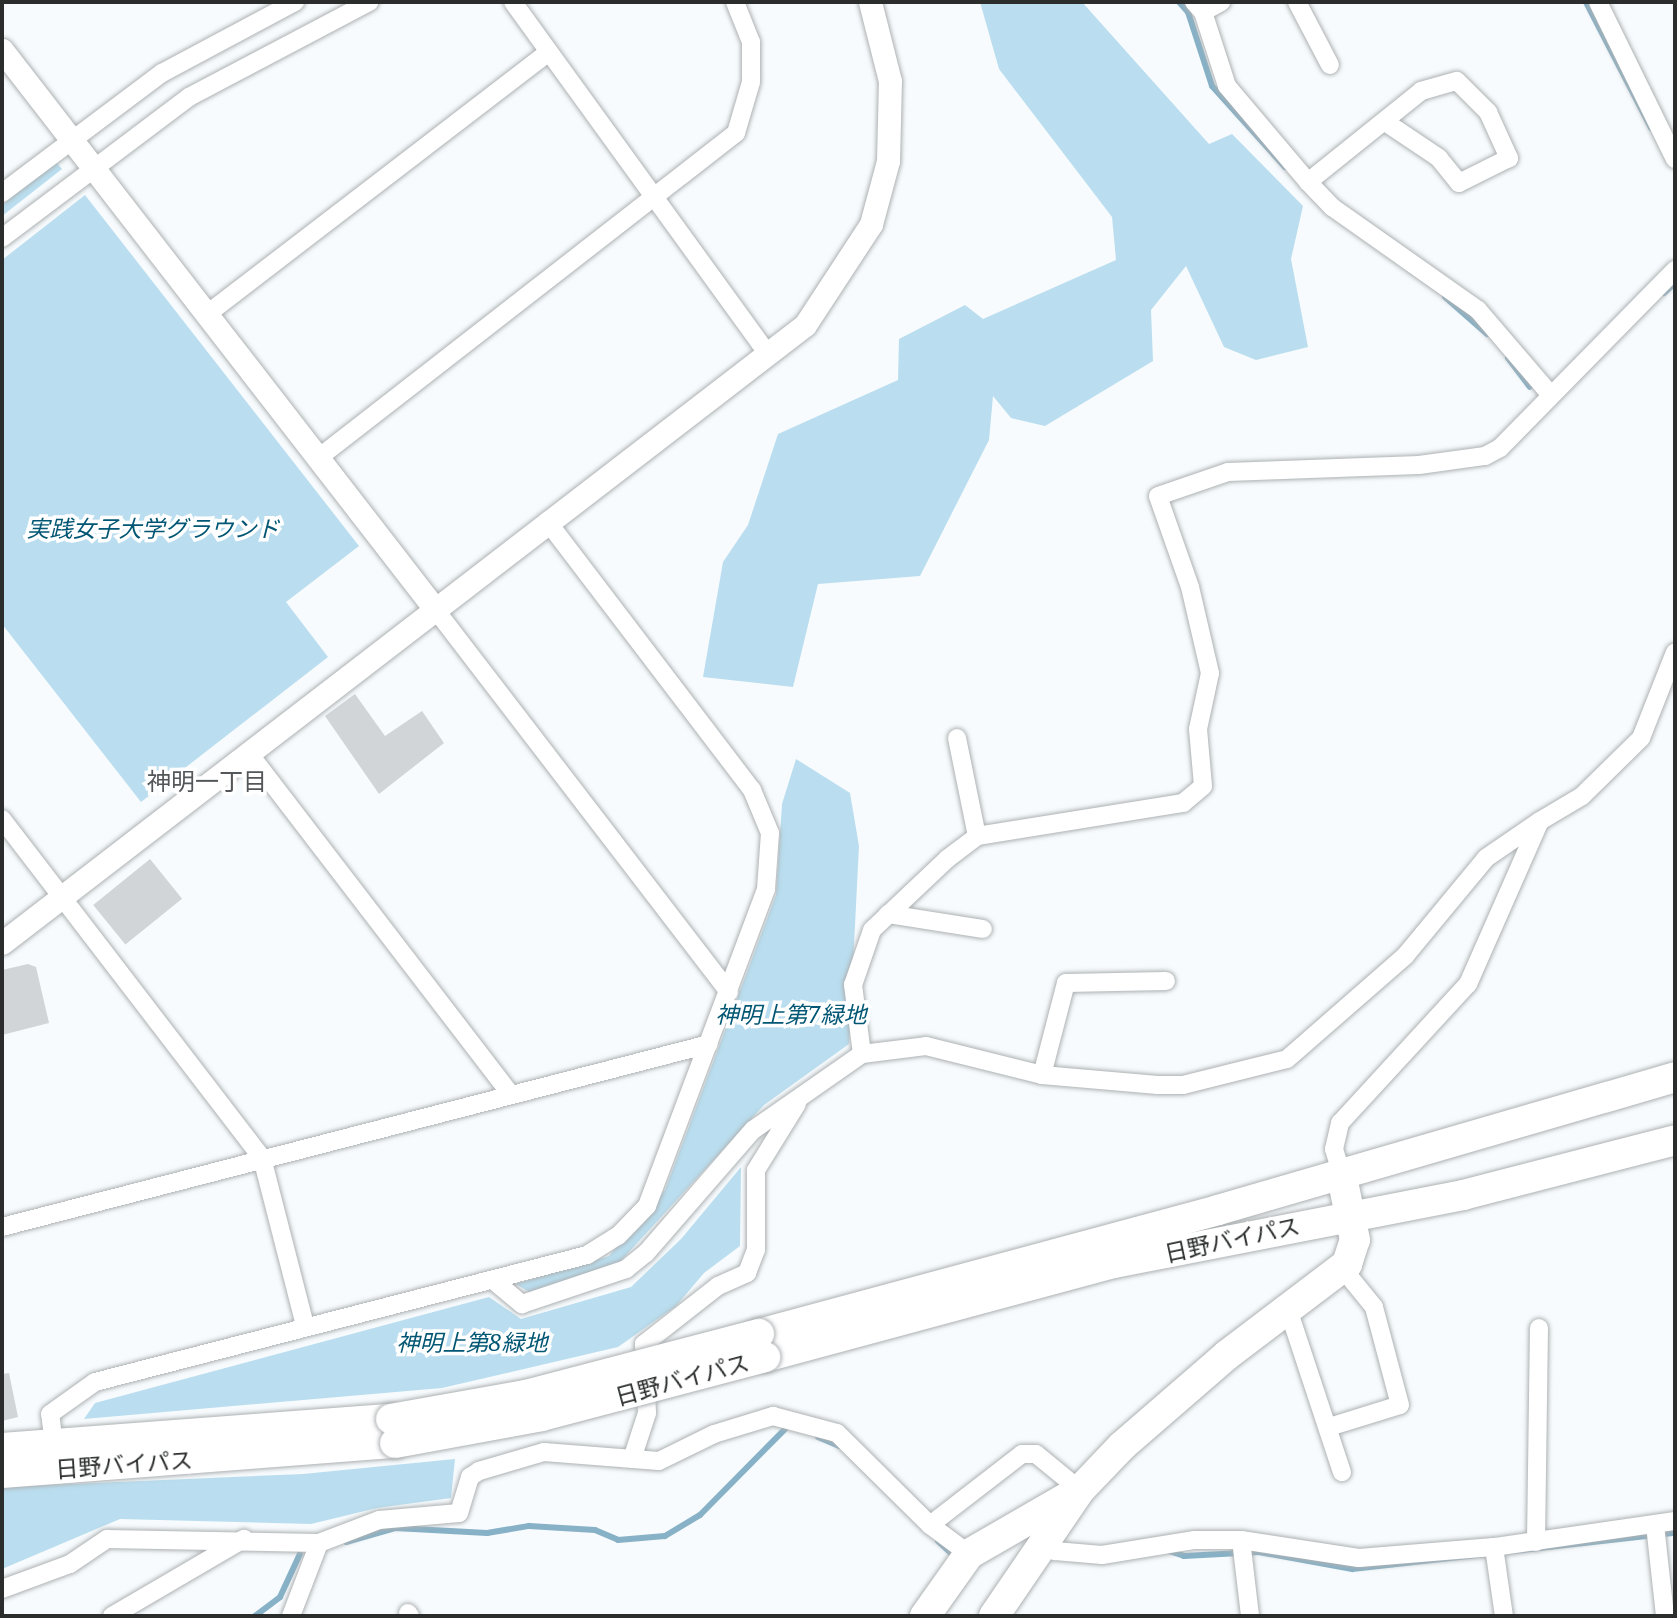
<!DOCTYPE html>
<meta charset="utf-8">
<style>
body{margin:0}
#map{position:relative;width:1677px;height:1618px;overflow:hidden;background:#f7fbfd;font-family:"Noto Serif","Noto Sans JP",serif}
div>[style]{position:absolute}
.green>*{inset:0;background:#badeef}
.stream>*{height:6px;margin:-3px;padding:0 3px;transform-origin:3px;border-radius:3px;background:#87b1c6}
.building>*{inset:0;background:#d1d5d7;transform-origin:0 0}
.roads{filter:drop-shadow(0 0 2px #adb1b3) drop-shadow(0 0 2px #adb1b3)}
.minor>*{height:18px;margin:-9px;padding:0 9px;transform-origin:9px;border-radius:9px;background:#fff}
.tertiary>*{height:23px;margin:-11.5px;padding:0 11.5px;transform-origin:11.5px;border-radius:11.5px;background:#fff}
.trunk>*{height:30px;margin:-15px;padding:0 15px;transform-origin:15px;border-radius:15px;background:#fff}
.bridges{filter:drop-shadow(0 0 2px #adb1b3) drop-shadow(0 0 2px #adb1b3)}
.trunk-bridge>*{height:30px;margin:-15px;padding:0 15px;transform-origin:15px;border-radius:15px;background:#fff}
span{translate:-50% -50%;white-space:nowrap;text-align:center;line-height:1.15;-webkit-text-stroke:7px #fff;paint-order:stroke}
.park-label{font-size:23px;color:#005673;font-style:italic}
.street-label{font-size:23px;color:#2b2d2d}
.neighbourhood-label{font-size:24px;color:#545759}
.frame{position:absolute;inset:0;border:4px solid #2b2d2d;pointer-events:none}
</style>
<div id="map">
<div class="green">
<i style="clip-path:polygon(980px 2px,1082px 2px,1209px 144px,1232px 134px,1303px 206px,1291px 259px,1308px 347px,1256px 360px,1224px 347px,1186px 266px,1151px 310px,1153px 361px,1045px 426px,1011px 418px,993px 396px,989px 440px,920px 576px,818px 584px,793px 687px,703px 677px,723px 562px,748px 525px,778px 434px,898px 380px,899px 339px,965px 305px,983px 319px,1116px 260px,1112px 217px,999px 69px)"></i>
<i style="clip-path:polygon(56px 162px,62px 169px,2px 216px,2px 205px)"></i>
<i style="clip-path:polygon(85px 195px,359px 546px,286px 602px,328px 657px,141px 802px,2px 624px,2px 260px)"></i>
<i style="clip-path:polygon(796px 759px,850px 793px,859px 846px,849px 1044px,764px 1105px,617px 1265px,529px 1292px,516px 1284px,609px 1256px,665px 1190px,776px 895px,782px 804px)"></i>
<i style="clip-path:polygon(741px 1167px,740px 1246px,704px 1273px,676px 1306px,618px 1347px,442px 1388px,84px 1419px,95px 1403px,489px 1297px,521px 1319px,631px 1287px,681px 1239px)"></i>
<i style="clip-path:polygon(455px 1459px,451px 1498px,377px 1508px,311px 1524px,120px 1519px,2px 1569px,2px 1487px,303px 1474px)"></i>
</div>
<div class="stream">
<i style="left:1179px;top:2px;width:13px;rotate:48deg"></i>
<i style="left:1188px;top:12px;width:78px;rotate:72deg"></i>
<i style="left:1212px;top:86px;width:109px;rotate:48deg"></i>
<i style="left:1586px;top:2px;width:142px;rotate:62.7deg"></i>
<i style="left:1664px;top:293px;width:15px;rotate:-42deg"></i>
<i style="left:1445px;top:297px;width:56px;rotate:41.4deg"></i>
<i style="left:1508px;top:358px;width:36px;rotate:53deg"></i>
<i style="left:818px;top:1437px;width:23px;rotate:23deg"></i>
<i style="left:938px;top:1541px;width:18px;rotate:43deg"></i>
<i style="left:346px;top:1542px;width:51px;rotate:-15.9deg"></i>
<i style="left:395px;top:1528px;width:92px;rotate:3.1deg"></i>
<i style="left:487px;top:1533px;width:43px;rotate:-9.5deg"></i>
<i style="left:529px;top:1526px;width:66px;rotate:3.5deg"></i>
<i style="left:595px;top:1530px;width:25px;rotate:23deg"></i>
<i style="left:618px;top:1540px;width:47px;rotate:-4.9deg"></i>
<i style="left:665px;top:1536px;width:41px;rotate:-31deg"></i>
<i style="left:700px;top:1515px;width:124px;rotate:-45.3deg"></i>
<i style="left:1169px;top:1551px;width:16px;rotate:18deg"></i>
<i style="left:1184px;top:1556px;width:75px;rotate:-3.1deg"></i>
<i style="left:1259px;top:1552px;width:95px;rotate:10.4deg"></i>
<i style="left:1352px;top:1569px;width:325px;rotate:-6.4deg"></i>
<i style="left:255px;top:1616px;width:31px;rotate:-37deg"></i>
<i style="left:280px;top:1597px;width:47px;rotate:-65.1deg"></i>
</div>
<div class="building">
<i style="clip-path:polygon(355px 694px,385px 736px,422px 711px,444px 743px,379px 794px,325px 716px)"></i>
<i style="left:150px;top:859px;width:51px;height:73px;rotate:51deg"></i>
<i style="clip-path:polygon(28px 964px,36px 967px,49px 1023px,2px 1035px,2px 970px)"></i>
<i style="clip-path:polygon(9px 1373px,18px 1417px,2px 1421px,2px 1374px)"></i>
</div>
<div class="roads">
<div class="minor">
<i style="left:513px;top:2px;width:433px;rotate:54.1deg"></i>
<i style="left:1194px;top:2px;width:13px;rotate:48deg"></i>
<i style="left:1203px;top:12px;width:78px;rotate:72deg"></i>
<i style="left:1227px;top:86px;width:126px;rotate:49.8deg"></i>
<i style="left:1308px;top:182px;width:35px;rotate:46deg"></i>
<i style="left:1332px;top:207px;width:179px;rotate:35.2deg"></i>
<i style="left:1478px;top:310px;width:111px;rotate:49.4deg"></i>
<i style="left:1297px;top:2px;width:71px;rotate:62.4deg"></i>
<i style="left:1598px;top:2px;width:175px;rotate:63.9deg"></i>
<i style="left:1203px;top:12px;width:21px;rotate:-29deg"></i>
<i style="left:1308px;top:182px;width:145px;rotate:-38.8deg"></i>
<i style="left:1421px;top:91px;width:37px;rotate:-16deg"></i>
<i style="left:1457px;top:81px;width:44px;rotate:45deg"></i>
<i style="left:1488px;top:112px;width:51px;rotate:65.5deg"></i>
<i style="left:1509px;top:158px;width:56px;rotate:153.4deg"></i>
<i style="left:1459px;top:183px;width:32px;rotate:-129deg"></i>
<i style="left:1439px;top:158px;width:66px;rotate:-146.1deg"></i>
<i style="left:2px;top:193px;width:200px;rotate:-36.9deg"></i>
<i style="left:162px;top:73px;width:151px;rotate:-28.1deg"></i>
<i style="left:2px;top:238px;width:234px;rotate:-37deg"></i>
<i style="left:189px;top:97px;width:204px;rotate:-27.8deg"></i>
<i style="left:206px;top:315px;width:432px;rotate:-37.5deg"></i>
<i style="left:317px;top:459px;width:531px;rotate:-37.88deg"></i>
<i style="left:736px;top:133px;width:53px;rotate:-73.6deg"></i>
<i style="left:751px;top:82px;width:40px;rotate:-90deg"></i>
<i style="left:751px;top:42px;width:43px;rotate:-111.8deg"></i>
<i style="left:435px;top:609px;width:483px;rotate:52.5deg"></i>
<i style="left:957px;top:738px;width:100px;rotate:78.5deg"></i>
<i style="left:248px;top:752px;width:432px;rotate:52.5deg"></i>
<i style="left:2px;top:819px;width:427px;rotate:52.5deg"></i>
<i style="left:262px;top:1158px;width:173px;rotate:75.6deg"></i>
<i style="left:888px;top:914px;width:96px;rotate:9deg"></i>
<i style="left:862px;top:1054px;width:70px;rotate:-97.4deg"></i>
<i style="left:853px;top:985px;width:58px;rotate:-70.9deg"></i>
<i style="left:872px;top:930px;width:103px;rotate:-43.4deg"></i>
<i style="left:947px;top:859px;width:38px;rotate:-37deg"></i>
<i style="left:977px;top:836px;width:209px;rotate:-9.1deg"></i>
<i style="left:1183px;top:803px;width:26px;rotate:-40deg"></i>
<i style="left:1203px;top:786px;width:57px;rotate:-95deg"></i>
<i style="left:1198px;top:729px;width:57px;rotate:-77.9deg"></i>
<i style="left:1210px;top:673px;width:88px;rotate:-103.1deg"></i>
<i style="left:1190px;top:587px;width:96px;rotate:-109.4deg"></i>
<i style="left:1158px;top:496px;width:74px;rotate:-18.9deg"></i>
<i style="left:1228px;top:472px;width:191px;rotate:-2.1deg"></i>
<i style="left:1419px;top:465px;width:67px;rotate:-7.8deg"></i>
<i style="left:1485px;top:456px;width:17px;rotate:-28deg"></i>
<i style="left:1500px;top:448px;width:250px;rotate:-45.5deg"></i>
<i style="left:1042px;top:1075px;width:95px;rotate:-75.4deg"></i>
<i style="left:1066px;top:983px;width:100px;rotate:-1.1deg"></i>
<i style="left:1341px;top:1172px;width:24px;rotate:-107deg"></i>
<i style="left:1334px;top:1149px;width:27px;rotate:-77deg"></i>
<i style="left:1340px;top:1123px;width:189px;rotate:-47.4deg"></i>
<i style="left:1468px;top:984px;width:178px;rotate:-66.2deg"></i>
<i style="left:1540px;top:821px;width:49px;rotate:-30.8deg"></i>
<i style="left:1582px;top:796px;width:83px;rotate:-44.5deg"></i>
<i style="left:1641px;top:738px;width:92px;rotate:-68.4deg"></i>
<i style="left:2px;top:1227px;width:730px;rotate:-14.51deg"></i>
<i style="left:493px;top:1280px;width:38px;rotate:40deg"></i>
<i style="left:522px;top:1304px;width:110px;rotate:-18.6deg"></i>
<i style="left:626px;top:1269px;width:26px;rotate:-39deg"></i>
<i style="left:646px;top:1253px;width:163px;rotate:-49deg"></i>
<i style="left:753px;top:1130px;width:133px;rotate:-34.9deg"></i>
<i style="left:862px;top:1054px;width:64px;rotate:-7.1deg"></i>
<i style="left:926px;top:1046px;width:120px;rotate:14deg"></i>
<i style="left:1042px;top:1075px;width:116px;rotate:4.9deg"></i>
<i style="left:1158px;top:1085px;width:25px"></i>
<i style="left:1183px;top:1085px;width:107px;rotate:-14deg"></i>
<i style="left:1287px;top:1059px;width:157px;rotate:-41.1deg"></i>
<i style="left:1405px;top:956px;width:127px;rotate:-50.4deg"></i>
<i style="left:1486px;top:858px;width:65px;rotate:-34.4deg"></i>
<i style="left:1288px;top:1309px;width:172px;rotate:71.7deg"></i>
<i style="left:1329px;top:1427px;width:74px;rotate:-17.2deg"></i>
<i style="left:1400px;top:1405px;width:101px;rotate:-104.9deg"></i>
<i style="left:1374px;top:1307px;width:49px;rotate:-129.2deg"></i>
<i style="left:54px;top:1445px;width:31px;rotate:-97deg"></i>
<i style="left:50px;top:1414px;width:55px;rotate:-35.4deg"></i>
<i style="left:95px;top:1382px;width:508px;rotate:-14.47deg"></i>
<i style="left:587px;top:1255px;width:36px;rotate:-32deg"></i>
<i style="left:618px;top:1236px;width:42px;rotate:-46deg"></i>
<i style="left:647px;top:1206px;width:339px;rotate:-69.4deg"></i>
<i style="left:766px;top:889px;width:56px;rotate:-85.9deg"></i>
<i style="left:770px;top:833px;width:47px;rotate:-112.7deg"></i>
<i style="left:752px;top:790px;width:338px;rotate:-127.3deg"></i>
<i style="left:632px;top:1459px;width:48px;rotate:-71.9deg"></i>
<i style="left:647px;top:1413px;width:69px;rotate:-92.5deg"></i>
<i style="left:644px;top:1344px;width:94px;rotate:-38.1deg"></i>
<i style="left:718px;top:1286px;width:32px;rotate:-24deg"></i>
<i style="left:747px;top:1273px;width:25px;rotate:-69deg"></i>
<i style="left:756px;top:1250px;width:80px;rotate:-90deg"></i>
<i style="left:756px;top:1170px;width:78px;rotate:-58.2deg"></i>
<i style="left:930px;top:1525px;width:116px;rotate:-37.7deg"></i>
<i style="left:1022px;top:1454px;width:14px"></i>
<i style="left:1036px;top:1454px;width:57px;rotate:39.3deg"></i>
<i style="left:1655px;top:1525px;width:92px;rotate:83.7deg"></i>
<i style="left:1241px;top:1540px;width:77px;rotate:83.2deg"></i>
<i style="left:1536px;top:1542px;width:214px;rotate:-89.2deg"></i>
<i style="left:1047px;top:1544px;width:11px;rotate:41deg"></i>
<i style="left:1055px;top:1551px;width:47px;rotate:4.9deg"></i>
<i style="left:1102px;top:1555px;width:94px;rotate:-9.2deg"></i>
<i style="left:1195px;top:1540px;width:46px"></i>
<i style="left:1241px;top:1540px;width:119px;rotate:8.7deg"></i>
<i style="left:1359px;top:1558px;width:135px;rotate:-4.7deg"></i>
<i style="left:1494px;top:1547px;width:183px;rotate:-8.2deg"></i>
<i style="left:1494px;top:1547px;width:70px;rotate:81.8deg"></i>
<i style="left:2px;top:1589px;width:72px;rotate:-20.2deg"></i>
<i style="left:70px;top:1564px;width:45px;rotate:-34deg"></i>
<i style="left:107px;top:1539px;width:212px;rotate:1.1deg"></i>
<i style="left:319px;top:1543px;width:64px;rotate:-21deg"></i>
<i style="left:379px;top:1520px;width:80px;rotate:-5deg"></i>
<i style="left:459px;top:1513px;width:38px;rotate:-73deg"></i>
<i style="left:470px;top:1477px;width:11px;rotate:-34deg"></i>
<i style="left:479px;top:1471px;width:68px;rotate:-16.3deg"></i>
<i style="left:544px;top:1452px;width:115px;rotate:4.5deg"></i>
<i style="left:659px;top:1461px;width:61px;rotate:-26.1deg"></i>
<i style="left:714px;top:1434px;width:62px;rotate:-17deg"></i>
<i style="left:773px;top:1416px;width:66px;rotate:14.9deg"></i>
<i style="left:837px;top:1433px;width:131px;rotate:44.7deg"></i>
<i style="left:930px;top:1525px;width:49px;rotate:36.6deg"></i>
<i style="left:408px;top:1613px;width:4px;rotate:56deg"></i>
<i style="left:112px;top:1616px;width:153px;rotate:-30.3deg"></i>
<i style="left:291px;top:1616px;width:78px;rotate:-69deg"></i>
</div>
<div class="tertiary">
<i style="left:2px;top:50px;width:707px;rotate:52.24deg"></i>
<i style="left:2px;top:943px;width:1013px;rotate:-37.58deg"></i>
<i style="left:805px;top:325px;width:121px;rotate:-56.8deg"></i>
<i style="left:871px;top:224px;width:65px;rotate:-74.9deg"></i>
<i style="left:888px;top:161px;width:80px;rotate:-88.6deg"></i>
<i style="left:890px;top:81px;width:81px;rotate:-104.2deg"></i>
</div>
<div class="trunk">
<i style="left:759px;top:1334px;width:475px;rotate:-15.1deg"></i>
<i style="left:1218px;top:1210px;width:476px;rotate:-16.2deg"></i>
<i style="left:765px;top:1357px;width:361px;rotate:-15.1deg"></i>
<i style="left:1114px;top:1263px;width:356px;rotate:-11deg"></i>
<i style="left:1463px;top:1195px;width:219px;rotate:-14.5deg"></i>
<i style="left:2px;top:1448px;width:390px;rotate:-4.3deg"></i>
<i style="left:2px;top:1473px;width:394px;rotate:-4.4deg"></i>
<i style="left:925px;top:1616px;width:76px;rotate:-54.6deg"></i>
<i style="left:969px;top:1554px;width:126px;rotate:-30deg"></i>
<i style="left:994px;top:1616px;width:153px;rotate:-55.7deg"></i>
<i style="left:1080px;top:1490px;width:61px;rotate:-46.3deg"></i>
<i style="left:1122px;top:1446px;width:139px;rotate:-40.9deg"></i>
<i style="left:1227px;top:1355px;width:151px;rotate:-37.2deg"></i>
<i style="left:1347px;top:1264px;width:25px;rotate:-72deg"></i>
<i style="left:1355px;top:1240px;width:69px;rotate:-101.6deg"></i>
</div>
</div>
<div class="bridges">
<div class="trunk-bridge">
<i style="left:391px;top:1419px;width:137px;rotate:-10.1deg"></i>
<i style="left:526px;top:1395px;width:241px;rotate:-14.7deg"></i>
<i style="left:395px;top:1443px;width:149px;rotate:-10.4deg"></i>
<i style="left:542px;top:1416px;width:231px;rotate:-14.8deg"></i>
</div>
</div>
<div class="park-label">
<span style="left:153px;top:528px">実践女子大学グラウンド</span>
<span style="left:791px;top:1014px">神明上第7緑地</span>
<span style="left:472px;top:1342px">神明上第8緑地</span>
</div>
<div class="street-label">
<span style="left:1232px;top:1239px;rotate:-12deg">日野バイパス</span>
<span style="left:682px;top:1379px;rotate:-15deg">日野バイパス</span>
<span style="left:124px;top:1464px;rotate:-4deg">日野バイパス</span>
</div>
<div class="neighbourhood-label">
<span style="left:207px;top:781px">神明一丁目</span>
</div>
<div class="frame"></div>
</div>
